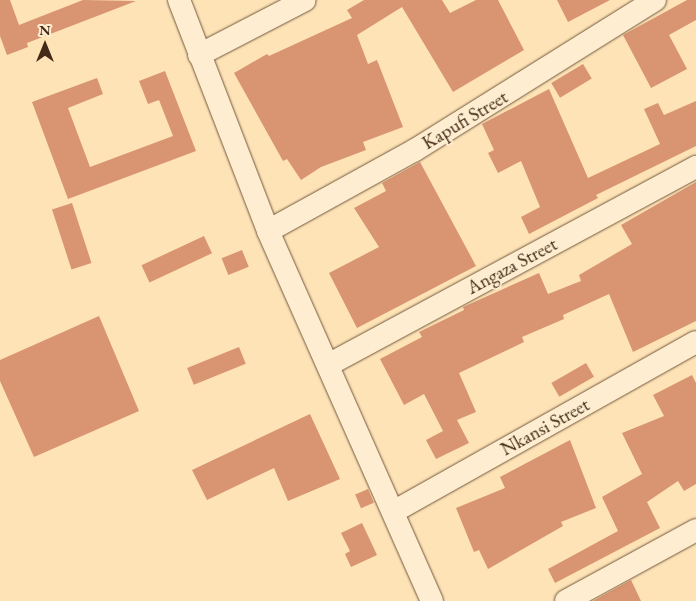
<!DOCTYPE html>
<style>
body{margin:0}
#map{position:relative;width:696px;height:601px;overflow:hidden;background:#fee3b6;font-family:"EB Garamond",serif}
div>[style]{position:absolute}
.building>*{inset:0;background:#d99471;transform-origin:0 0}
.roads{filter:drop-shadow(0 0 1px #72583f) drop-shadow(0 0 1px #72583f)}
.street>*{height:22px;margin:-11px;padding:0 11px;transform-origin:11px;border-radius:11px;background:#feedd0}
span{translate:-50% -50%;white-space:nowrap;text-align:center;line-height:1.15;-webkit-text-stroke:4px #feedd0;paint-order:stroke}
.street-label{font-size:19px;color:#432917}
.north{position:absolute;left:20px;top:20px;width:50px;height:50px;-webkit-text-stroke:4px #feedd0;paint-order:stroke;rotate:0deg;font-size:14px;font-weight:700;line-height:20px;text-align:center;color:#432917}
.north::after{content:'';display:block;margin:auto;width:18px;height:22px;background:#432917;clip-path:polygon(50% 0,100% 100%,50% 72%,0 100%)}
</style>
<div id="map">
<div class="building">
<i style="clip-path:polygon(0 0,10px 0,19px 25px,83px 0,136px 1px,27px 43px,28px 47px,7px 55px,0 36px)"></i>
<i style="clip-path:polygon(364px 0,442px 0,450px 13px,476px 0,498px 0,524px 50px,453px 92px,402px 7px,357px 35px,368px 64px,377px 60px,403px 127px,363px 142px,366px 150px,321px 167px,301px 180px,287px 159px,283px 161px,234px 73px,267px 54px,269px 56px,352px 18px,347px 10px)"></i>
<i style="clip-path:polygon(557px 0,610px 0,568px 22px)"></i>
<i style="clip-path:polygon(687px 0,696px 0,696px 20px,669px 35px,687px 69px,651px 88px,623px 35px)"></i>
<i style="left:583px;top:64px;width:17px;height:37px;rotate:59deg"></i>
<i style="clip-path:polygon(165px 71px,196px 151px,68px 199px,32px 102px,97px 78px,103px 94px,68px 108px,90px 167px,173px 136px,159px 100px,148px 104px,139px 81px)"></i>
<i style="clip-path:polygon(549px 89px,588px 178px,660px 144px,644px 109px,658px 103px,664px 115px,696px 101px,696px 146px,596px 195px,598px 198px,529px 234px,521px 217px,540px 207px,521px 161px,498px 173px,488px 153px,494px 150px,482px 124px)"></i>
<i style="clip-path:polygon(420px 162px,476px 266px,357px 328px,329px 273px,379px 247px,354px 208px,386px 191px,382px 183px)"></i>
<i style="clip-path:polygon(696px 182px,696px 321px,633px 352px,609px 294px,563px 315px,564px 319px,522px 337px,524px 342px,459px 373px,476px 412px,457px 420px,469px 443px,436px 459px,426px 440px,443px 431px,424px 394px,404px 405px,380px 359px,422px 337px,419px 332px,464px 310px,463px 307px,539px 273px,548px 294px,581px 281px,579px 275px,632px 244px,621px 225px)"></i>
<i style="left:72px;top:203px;width:63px;height:21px;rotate:72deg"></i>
<i style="left:204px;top:236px;width:19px;height:69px;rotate:65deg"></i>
<i style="left:242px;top:250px;width:18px;height:22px;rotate:68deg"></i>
<i style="clip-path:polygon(99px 316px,139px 411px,34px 457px,0 381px,0 360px)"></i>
<i style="left:239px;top:347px;width:18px;height:56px;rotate:68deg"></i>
<i style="left:586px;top:363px;width:16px;height:40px;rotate:60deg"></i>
<i style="clip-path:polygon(692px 375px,696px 383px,696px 484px,684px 491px,678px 481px,647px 502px,660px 528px,555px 583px,548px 569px,618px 531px,602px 497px,642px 474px,622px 433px,664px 416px,653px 395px)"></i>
<i style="clip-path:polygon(310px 414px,340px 479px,288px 501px,274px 468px,207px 500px,192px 470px)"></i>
<i style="clip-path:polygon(570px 440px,596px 508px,561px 522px,563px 526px,488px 569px,479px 550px,474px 552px,456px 508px,505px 488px,500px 477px)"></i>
<i style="left:368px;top:489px;width:15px;height:14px;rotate:67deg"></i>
<i style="clip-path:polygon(362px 523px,377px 555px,351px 567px,345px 554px,350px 551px,341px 533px)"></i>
<i style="clip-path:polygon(631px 580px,641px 601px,593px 601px)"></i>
</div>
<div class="roads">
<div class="street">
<i style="left:179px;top:0;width:248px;rotate:68.9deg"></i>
<i style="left:268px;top:231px;width:405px;rotate:66.1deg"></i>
<i style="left:199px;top:55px;width:119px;rotate:-27.4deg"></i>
<i style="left:268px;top:231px;width:168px;rotate:-28.9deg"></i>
<i style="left:415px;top:150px;width:283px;rotate:-32deg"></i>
<i style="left:328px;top:365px;width:418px;rotate:-28.3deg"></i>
<i style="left:393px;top:512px;width:347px;rotate:-29.3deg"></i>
<i style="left:566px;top:601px;width:148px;rotate:-28.6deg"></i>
</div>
</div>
<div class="street-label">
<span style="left:465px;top:120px;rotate:-31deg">Kapufi Street</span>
<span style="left:512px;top:266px;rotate:-28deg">Angaza Street</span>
<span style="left:545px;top:427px;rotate:-29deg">Nkansi Street</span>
</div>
<div class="north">N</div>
</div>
